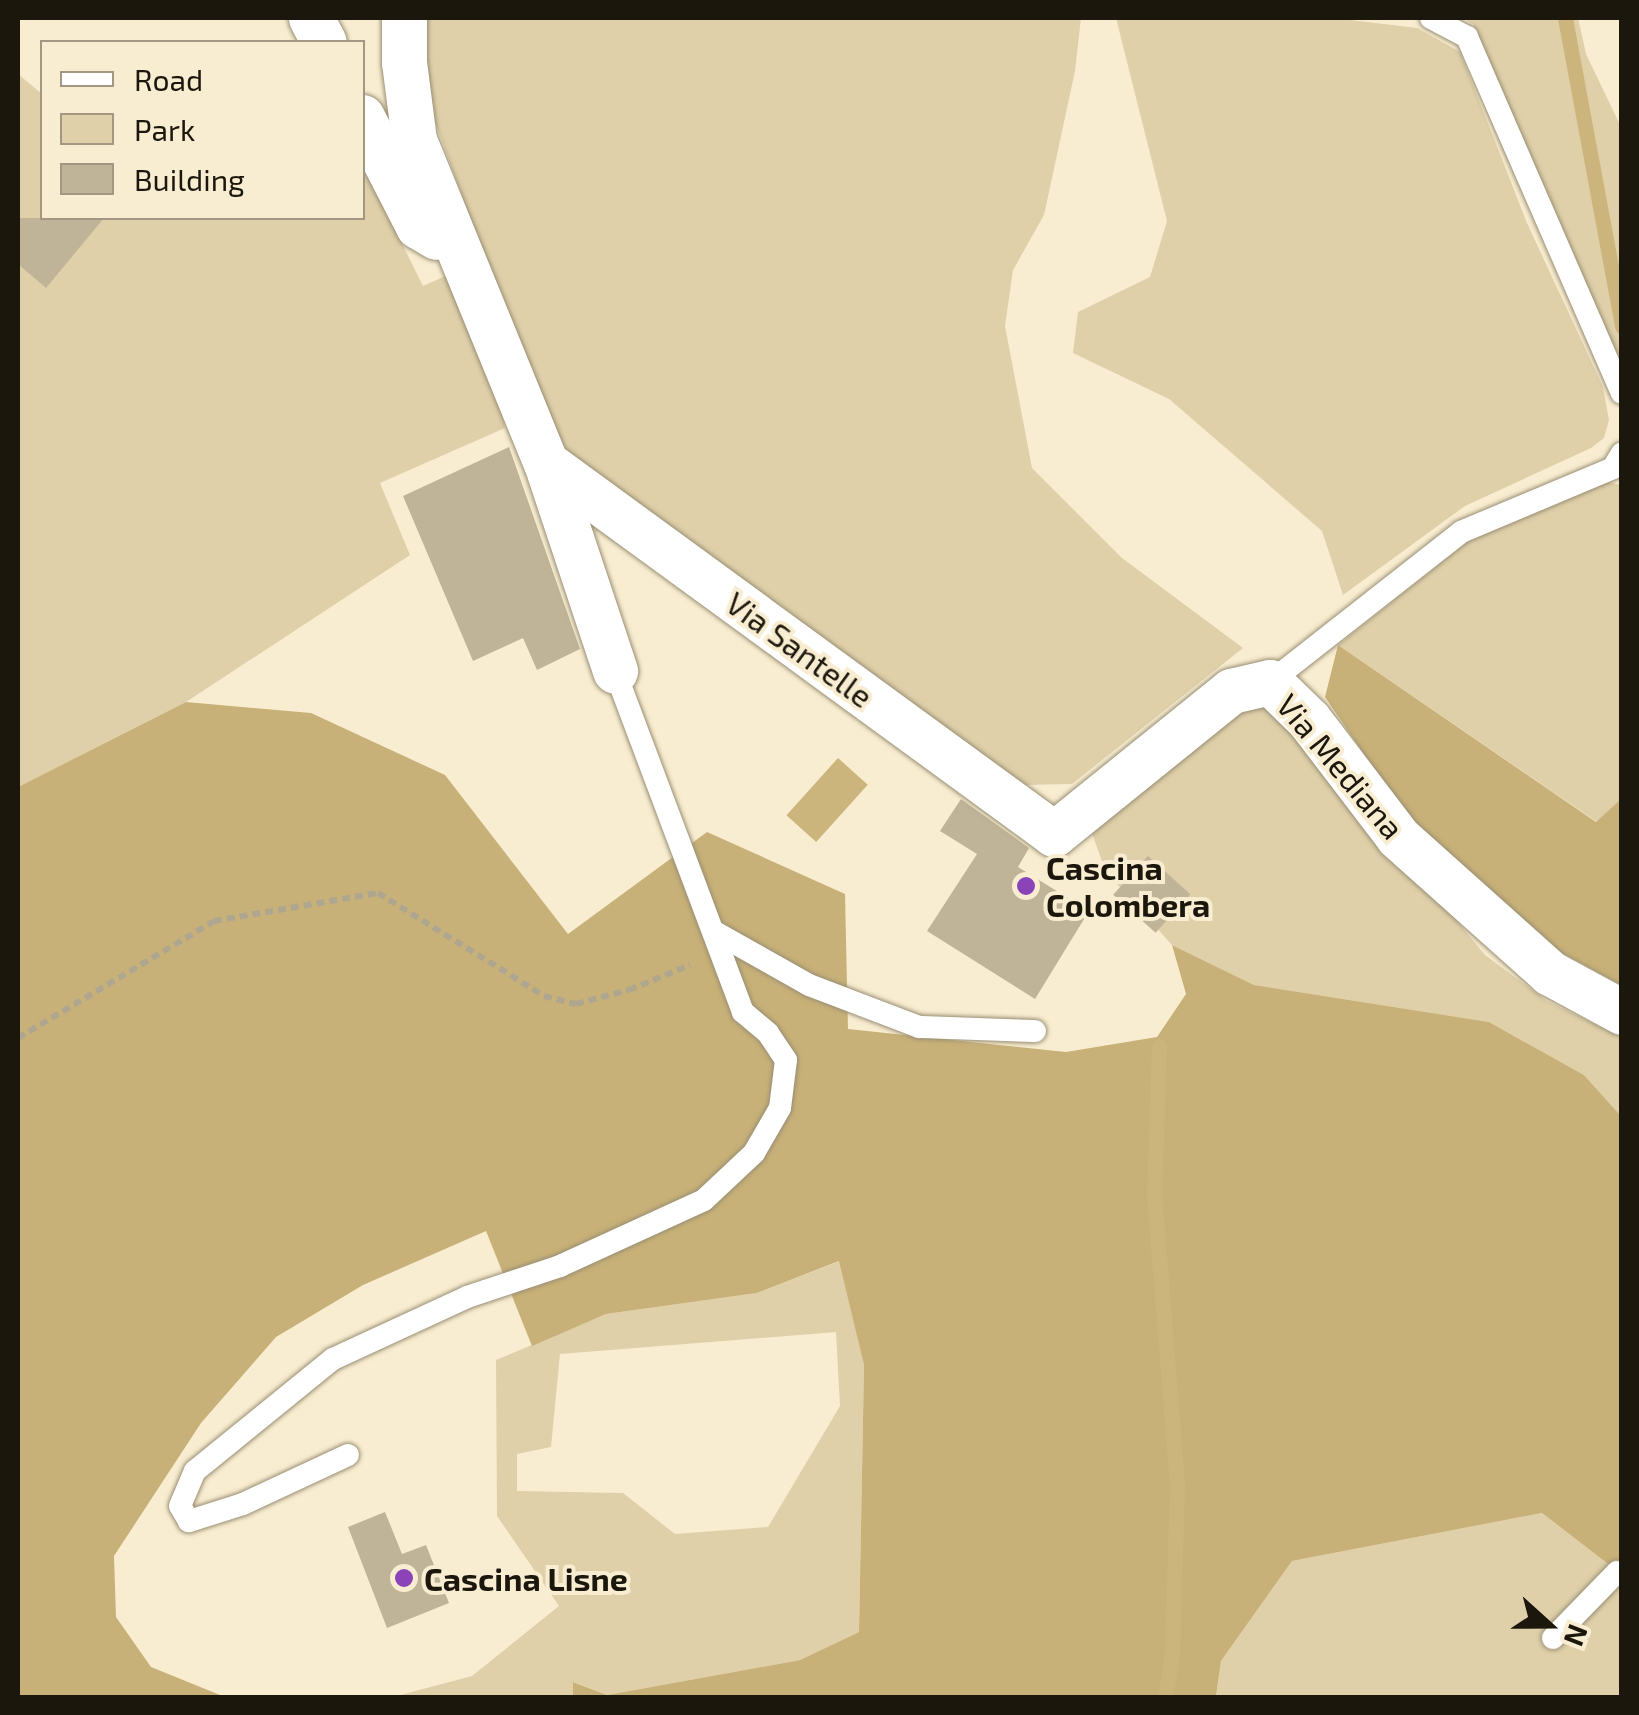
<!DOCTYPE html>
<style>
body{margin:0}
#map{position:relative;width:1639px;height:1715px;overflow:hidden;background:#f9edd1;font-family:"Exo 2",sans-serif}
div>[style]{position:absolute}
.green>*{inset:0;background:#dfd0aa}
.forest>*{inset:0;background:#c8b178}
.water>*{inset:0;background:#ccb57c;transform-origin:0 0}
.stream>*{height:15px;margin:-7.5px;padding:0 7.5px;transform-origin:7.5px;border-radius:7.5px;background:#ccb57c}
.building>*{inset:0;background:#bfb398;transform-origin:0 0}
.path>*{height:6px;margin-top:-3px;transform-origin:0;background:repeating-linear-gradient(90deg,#afa690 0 8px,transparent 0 13px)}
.roads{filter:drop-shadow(0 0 2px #998e74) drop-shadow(0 0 2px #998e74)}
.service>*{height:22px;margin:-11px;padding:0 11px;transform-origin:11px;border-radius:11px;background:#fff}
.minor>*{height:45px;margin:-22.5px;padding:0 22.5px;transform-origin:22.5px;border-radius:22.5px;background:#fff}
.dots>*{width:28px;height:28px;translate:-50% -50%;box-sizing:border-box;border:5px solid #f9edd1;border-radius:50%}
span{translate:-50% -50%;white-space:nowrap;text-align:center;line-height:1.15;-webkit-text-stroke:8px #f9edd1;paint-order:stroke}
.street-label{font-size:32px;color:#1c170d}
.poi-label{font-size:32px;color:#1c170d;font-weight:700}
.left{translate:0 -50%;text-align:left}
.frame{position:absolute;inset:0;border:20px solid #1c170d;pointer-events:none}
.legend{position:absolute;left:40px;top:40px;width:325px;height:180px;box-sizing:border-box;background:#f9edd1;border:2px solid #a19783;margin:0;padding:12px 18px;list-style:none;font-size:30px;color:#1c170d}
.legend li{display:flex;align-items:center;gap:20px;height:50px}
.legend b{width:50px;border:2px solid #a19783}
.north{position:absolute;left:1499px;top:1575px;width:100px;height:100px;-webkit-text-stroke:8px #f9edd1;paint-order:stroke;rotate:111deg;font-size:28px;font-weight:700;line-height:40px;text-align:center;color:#1c170d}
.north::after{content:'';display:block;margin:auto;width:35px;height:45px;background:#1c170d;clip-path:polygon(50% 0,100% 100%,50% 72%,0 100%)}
</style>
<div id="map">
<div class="green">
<i style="clip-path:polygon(427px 18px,1081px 18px,1075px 71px,1044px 215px,1013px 270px,1005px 326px,1032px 468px,1122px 558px,1243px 648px,1072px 784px,1022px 785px,586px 479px,550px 436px,418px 75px)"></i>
<i style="clip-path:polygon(1116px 18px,1334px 18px,1417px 28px,1460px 52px,1527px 223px,1603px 387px,1609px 420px,1604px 438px,1591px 448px,1465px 506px,1343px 595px,1322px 531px,1169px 399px,1073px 353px,1078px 312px,1150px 277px,1167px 221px)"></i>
<i style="clip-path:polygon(1463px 18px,1578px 18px,1586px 54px,1621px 127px,1621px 363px,1473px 24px)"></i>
<i style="clip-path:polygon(18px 74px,42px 94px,42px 218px,362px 218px,363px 165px,423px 286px,450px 274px,490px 357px,505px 428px,380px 483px,410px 555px,186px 702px,18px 787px)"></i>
<i style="clip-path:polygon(1602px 481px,1621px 485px,1621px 799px,1597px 822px,1338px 645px,1468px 541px)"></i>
<i style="clip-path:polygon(1235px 703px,1280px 707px,1485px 955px,1547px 1001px,1621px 1037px,1621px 1116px,1584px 1075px,1489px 1022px,1254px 985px,1172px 945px,1106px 872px,1087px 820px)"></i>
<i style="clip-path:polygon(evenodd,840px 1261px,864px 1365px,859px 1632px,800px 1660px,607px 1695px,574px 1682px,573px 1697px,389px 1698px,472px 1676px,559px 1606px,497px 1516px,496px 1360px,606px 1314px,757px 1293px,840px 1261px,836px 1332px,840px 1406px,768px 1527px,675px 1534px,623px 1493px,517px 1491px,517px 1454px,551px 1447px,560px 1354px,836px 1332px)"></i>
<i style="clip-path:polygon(1542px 1513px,1621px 1574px,1621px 1697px,1216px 1698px,1221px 1661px,1292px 1561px)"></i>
</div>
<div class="forest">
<i style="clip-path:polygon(1338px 645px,1596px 822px,1621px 799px,1621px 985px,1558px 951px,1409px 820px,1325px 697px)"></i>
<i style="clip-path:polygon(186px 702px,311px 713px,445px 775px,568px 934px,707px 832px,845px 894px,848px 1029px,1066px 1052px,1157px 1037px,1186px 994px,1172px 945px,1254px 985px,1489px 1022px,1584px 1075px,1621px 1116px,1621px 1574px,1542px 1513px,1292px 1561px,1221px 1661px,1216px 1697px,573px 1697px,573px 1682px,607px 1695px,800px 1660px,859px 1632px,864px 1365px,839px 1261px,757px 1293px,606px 1314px,532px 1346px,486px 1231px,363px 1285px,276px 1337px,201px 1423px,114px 1556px,116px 1617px,151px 1667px,225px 1697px,18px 1698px,18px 787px)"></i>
</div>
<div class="water">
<i style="left:838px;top:758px;width:40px;height:77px;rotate:42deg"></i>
</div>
<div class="stream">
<i style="left:1565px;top:18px;width:314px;rotate:79.5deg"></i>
<i style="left:1159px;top:1046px;width:147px;rotate:91.9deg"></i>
<i style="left:1154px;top:1193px;width:293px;rotate:85.5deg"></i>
<i style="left:1177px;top:1485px;width:169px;rotate:91.7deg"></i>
<i style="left:1172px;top:1654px;width:45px;rotate:99deg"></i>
</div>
<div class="building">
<i style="clip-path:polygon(18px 218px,104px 218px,46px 288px,18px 264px)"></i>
<i style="clip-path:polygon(509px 447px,580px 649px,537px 670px,523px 638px,473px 661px,403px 496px)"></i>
<i style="clip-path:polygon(961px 799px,1029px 848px,1018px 867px,1089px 911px,1035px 999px,927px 931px,977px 854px,940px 831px)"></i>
<i style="left:1148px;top:856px;width:57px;height:52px;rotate:42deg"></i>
<i style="clip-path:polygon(385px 1512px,402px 1554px,426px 1545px,449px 1603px,387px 1628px,348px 1527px)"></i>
</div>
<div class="path">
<i style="left:18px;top:1038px;width:228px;rotate:-30.8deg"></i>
<i style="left:214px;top:921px;width:166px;rotate:-9.7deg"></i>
<i style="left:378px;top:893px;width:195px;rotate:31.8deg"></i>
<i style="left:544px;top:996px;width:33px;rotate:14deg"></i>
<i style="left:576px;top:1004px;width:55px;rotate:-14.8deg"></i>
<i style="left:629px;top:990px;width:66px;rotate:-22.3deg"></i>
</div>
<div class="roads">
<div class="service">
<i style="left:1431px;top:18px;width:41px;rotate:27.8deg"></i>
<i style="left:1467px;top:37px;width:388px;rotate:66.5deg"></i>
<i style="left:1270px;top:682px;width:243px;rotate:-38.1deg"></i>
<i style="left:1461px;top:532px;width:165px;rotate:-22.8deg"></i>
<i style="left:1613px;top:468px;width:17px;rotate:-59deg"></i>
<i style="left:715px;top:932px;width:108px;rotate:29.4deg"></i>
<i style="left:809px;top:985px;width:118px;rotate:20.9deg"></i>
<i style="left:919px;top:1027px;width:116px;rotate:2deg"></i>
<i style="left:348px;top:1455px;width:116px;rotate:155deg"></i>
<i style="left:243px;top:1504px;width:57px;rotate:162.5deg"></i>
<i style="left:189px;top:1521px;width:17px;rotate:-121deg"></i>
<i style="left:180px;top:1506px;width:38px;rotate:-67deg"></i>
<i style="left:195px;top:1471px;width:178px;rotate:-39.1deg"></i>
<i style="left:333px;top:1359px;width:148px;rotate:-24.8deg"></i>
<i style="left:467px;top:1297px;width:98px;rotate:-18.4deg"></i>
<i style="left:560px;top:1266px;width:158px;rotate:-24.6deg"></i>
<i style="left:704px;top:1200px;width:69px;rotate:-43.2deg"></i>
<i style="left:754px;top:1153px;width:52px;rotate:-60deg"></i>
<i style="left:780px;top:1108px;width:48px;rotate:-82.9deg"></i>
<i style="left:786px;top:1060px;width:32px;rotate:-124deg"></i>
<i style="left:768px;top:1033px;width:33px;rotate:-140deg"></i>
<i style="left:743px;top:1012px;width:364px;rotate:-110.6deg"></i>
<i style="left:1553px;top:1638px;width:92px;rotate:-45.9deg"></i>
</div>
<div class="minor">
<i style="left:311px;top:18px;width:27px;rotate:62deg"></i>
<i style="left:404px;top:18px;width:44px;rotate:90deg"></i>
<i style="left:404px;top:62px;width:79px;rotate:82.7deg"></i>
<i style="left:414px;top:140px;width:349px;rotate:67.8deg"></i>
<i style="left:546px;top:463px;width:629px;rotate:36.14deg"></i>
<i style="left:1054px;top:834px;width:228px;rotate:-38.9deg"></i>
<i style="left:1231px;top:691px;width:40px;rotate:-13deg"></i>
<i style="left:1270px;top:682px;width:54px;rotate:44.3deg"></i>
<i style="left:1309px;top:720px;width:147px;rotate:52.7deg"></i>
<i style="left:1398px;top:837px;width:204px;rotate:41.8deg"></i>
<i style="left:1550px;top:973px;width:82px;rotate:28.4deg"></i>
<i style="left:362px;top:117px;width:123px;rotate:62.8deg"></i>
<i style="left:418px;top:226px;width:21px;rotate:31deg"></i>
<i style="left:546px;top:463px;width:219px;rotate:71.6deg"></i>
</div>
</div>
<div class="dots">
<i style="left:1026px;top:886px;background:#8a44b8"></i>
<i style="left:404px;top:1578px;background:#8a44b8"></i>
</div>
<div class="street-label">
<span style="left:800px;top:649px;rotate:36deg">Via Santelle</span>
<span style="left:1341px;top:766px;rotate:50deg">Via Mediana</span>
</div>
<div class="poi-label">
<span class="left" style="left:1046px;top:886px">Cascina<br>Colombera</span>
<span class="left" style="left:424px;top:1578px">Cascina Lisne</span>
</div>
<div class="frame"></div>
<ul class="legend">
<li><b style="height:12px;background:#fff"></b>Road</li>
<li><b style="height:28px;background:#dfd0aa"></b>Park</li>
<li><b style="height:28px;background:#bfb398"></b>Building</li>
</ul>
<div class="north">N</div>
</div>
